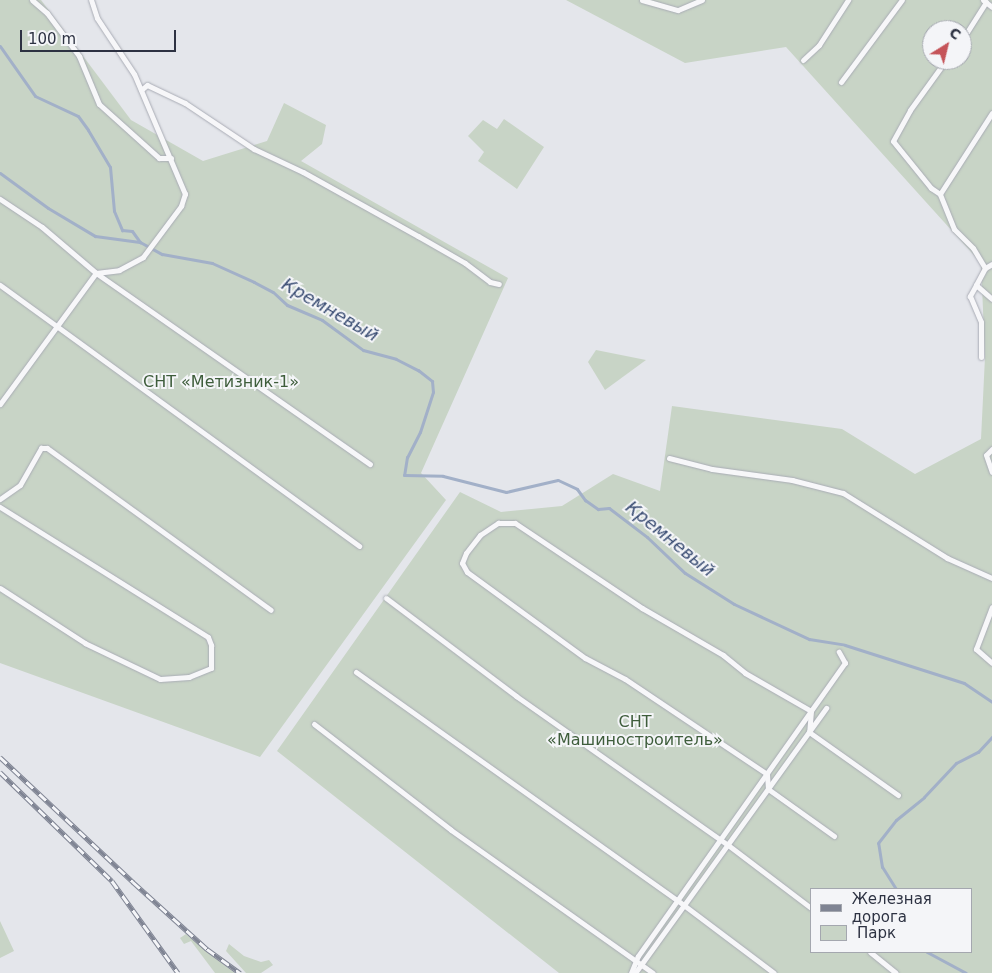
<!DOCTYPE html>
<meta charset="utf-8">
<style>
body{margin:0}
#map{position:relative;width:992px;height:973px;overflow:hidden;background:#e4e6eb;font-family:"DejaVu Sans",sans-serif}
div>[style]{position:absolute}
.green>*{inset:0;background:#c8d4c6}
.stream>*{height:3px;margin:-1.5px;padding:0 1.5px;transform-origin:1.5px;border-radius:1.5px;background:#a2b0c8}
.roads{filter:drop-shadow(0 0 1px #a9acb5) drop-shadow(0 0 1px #a9acb5)}
.service>*{height:5px;margin:-2.5px;padding:0 2.5px;transform-origin:2.5px;border-radius:2.5px;background:#f7f7f9}
.rail>*{height:5px;margin-top:-2.5px;transform-origin:0;background:repeating-linear-gradient(90deg,#f4f5f8 0 9px,#7f8493 0 18px);box-sizing:border-box;border-block:1px solid #7f8493}
span{translate:-50% -50%;white-space:nowrap;text-align:center;line-height:1.15;-webkit-text-stroke:4px #f4f5f8;paint-order:stroke}
.park-label{font-size:16px;color:#3e5d3b}
.water-label{font-size:18px;color:#3a4d73;font-style:italic}
.legend{position:absolute;left:810px;top:888px;width:162px;height:65px;box-sizing:border-box;background:#f4f5f8;border:1px solid #a4a7af;margin:0;padding:6px 9px;list-style:none;font-size:15px;color:#2d3242}
.legend li{display:flex;align-items:center;gap:10px;height:25px}
.legend b{width:25px;border:1px solid #a4a7af}
.north{position:absolute;left:922px;top:20px;width:50px;height:50px;box-sizing:border-box;background:#f4f5f8;border:1px solid #a4a7af;border-radius:50%;rotate:36deg;font-size:14px;font-weight:700;line-height:20px;text-align:center;color:#2d3242}
.north::after{content:'';display:block;margin:auto;width:18px;height:22px;background:#c55459;clip-path:polygon(50% 0,100% 100%,50% 72%,0 100%)}
.scale{position:absolute;left:20px;top:30px;width:156px;height:22px;box-sizing:border-box;border:2px solid #2d3242;border-top:0;padding-left:6px;font-size:15px;line-height:18px;white-space:nowrap;color:#2d3242;-webkit-text-stroke:4px #f4f5f8;paint-order:stroke}
</style>
<div id="map">
<div class="green">
<i style="clip-path:polygon(0 0,41px 0,131px 120px,203px 161px,267px 141px,284px 103px,326px 125px,322px 144px,301px 161px,508px 278px,421px 473px,446px 500px,260px 757px,0 663px)"></i>
<i style="clip-path:polygon(evenodd,566px 0,992px 0,992px 973px,559px 973px,277px 751px,460px 492px,501px 512px,562px 506px,613px 474px,660px 491px,672px 406px,842px 429px,915px 474px,981px 439px,985px 357px,981px 263px,786px 47px,685px 63px,566px 0,932px 30px,962px 30px,962px 60px,932px 60px,932px 30px,566px 0,811px 889px,971px 889px,971px 952px,811px 952px,811px 889px)"></i>
<i style="clip-path:polygon(504px 119px,544px 147px,517px 189px,478px 161px,484px 152px,468px 136px,483px 120px,497px 129px)"></i>
<i style="clip-path:polygon(596px 350px,646px 360px,605px 390px,588px 362px)"></i>
<i style="clip-path:polygon(0 921px,14px 951px,0 958px)"></i>
<i style="clip-path:polygon(186px 934px,207px 952px,235px 973px,215px 973px,191px 941px,184px 944px,180px 938px)"></i>
<i style="clip-path:polygon(229px 944px,244px 956px,261px 962px,269px 960px,273px 965px,261px 973px,246px 973px,226px 951px)"></i>
</div>
<div class="stream">
<i style="left:0;top:46px;width:61px;rotate:55deg"></i>
<i style="left:35px;top:96px;width:47px;rotate:24.9deg"></i>
<i style="left:78px;top:116px;width:17px;rotate:54deg"></i>
<i style="left:88px;top:130px;width:43px;rotate:59.3deg"></i>
<i style="left:110px;top:167px;width:44px;rotate:84.8deg"></i>
<i style="left:114px;top:211px;width:21px;rotate:67deg"></i>
<i style="left:122px;top:230px;width:10px;rotate:6deg"></i>
<i style="left:132px;top:231px;width:14px;rotate:54deg"></i>
<i style="left:140px;top:242px;width:25px;rotate:29deg"></i>
<i style="left:162px;top:254px;width:51px;rotate:10.2deg"></i>
<i style="left:212px;top:263px;width:46px;rotate:24.3deg"></i>
<i style="left:254px;top:282px;width:21px;rotate:28deg"></i>
<i style="left:273px;top:292px;width:19px;rotate:43deg"></i>
<i style="left:287px;top:305px;width:38px;rotate:23deg"></i>
<i style="left:322px;top:320px;width:51px;rotate:36.2deg"></i>
<i style="left:363px;top:350px;width:34px;rotate:15deg"></i>
<i style="left:396px;top:359px;width:25px;rotate:27deg"></i>
<i style="left:418px;top:370px;width:18px;rotate:38deg"></i>
<i style="left:432px;top:381px;width:11px;rotate:85deg"></i>
<i style="left:433px;top:392px;width:42px;rotate:108deg"></i>
<i style="left:420px;top:432px;width:28px;rotate:117deg"></i>
<i style="left:407px;top:457px;width:18px;rotate:99deg"></i>
<i style="left:404px;top:475px;width:39px;rotate:1deg"></i>
<i style="left:443px;top:476px;width:65px;rotate:14.3deg"></i>
<i style="left:506px;top:492px;width:53px;rotate:-13deg"></i>
<i style="left:558px;top:480px;width:21px;rotate:25deg"></i>
<i style="left:577px;top:489px;width:14px;rotate:54deg"></i>
<i style="left:585px;top:500px;width:16px;rotate:35deg"></i>
<i style="left:598px;top:509px;width:11px;rotate:-5deg"></i>
<i style="left:609px;top:508px;width:48px;rotate:37.3deg"></i>
<i style="left:647px;top:537px;width:52px;rotate:43.5deg"></i>
<i style="left:685px;top:573px;width:58px;rotate:32.3deg"></i>
<i style="left:734px;top:604px;width:83px;rotate:25deg"></i>
<i style="left:809px;top:639px;width:36px;rotate:9deg"></i>
<i style="left:845px;top:645px;width:125px;rotate:17.7deg"></i>
<i style="left:964px;top:683px;width:34px;rotate:34deg"></i>
<i style="left:0;top:173px;width:59px;rotate:36.1deg"></i>
<i style="left:48px;top:208px;width:55px;rotate:30.8deg"></i>
<i style="left:95px;top:236px;width:45px;rotate:7.6deg"></i>
<i style="left:896px;top:889px;width:26px;rotate:-122deg"></i>
<i style="left:882px;top:867px;width:24px;rotate:-99deg"></i>
<i style="left:878px;top:843px;width:29px;rotate:-52deg"></i>
<i style="left:896px;top:820px;width:36px;rotate:-39deg"></i>
<i style="left:924px;top:797px;width:47px;rotate:-46.7deg"></i>
<i style="left:956px;top:763px;width:25px;rotate:-27deg"></i>
<i style="left:978px;top:752px;width:21px;rotate:-47deg"></i>
<i style="left:927px;top:952px;width:44px;rotate:28.3deg"></i>
</div>
<div class="roads">
<div class="service">
<i style="left:32px;top:0;width:20px;rotate:41deg"></i>
<i style="left:47px;top:13px;width:54px;rotate:53.3deg"></i>
<i style="left:79px;top:56px;width:52px;rotate:67.4deg"></i>
<i style="left:99px;top:104px;width:81px;rotate:42deg"></i>
<i style="left:159px;top:158px;width:12px"></i>
<i style="left:642px;top:0;width:37px;rotate:16deg"></i>
<i style="left:678px;top:10px;width:26px;rotate:-23deg"></i>
<i style="left:983px;top:0;width:11px;rotate:38deg"></i>
<i style="left:962px;top:40px;width:45px;rotate:-57.7deg"></i>
<i style="left:803px;top:60px;width:22px;rotate:-43deg"></i>
<i style="left:819px;top:45px;width:54px;rotate:-57.2deg"></i>
<i style="left:841px;top:82px;width:102px;rotate:-53.4deg"></i>
<i style="left:141px;top:90px;width:8px;rotate:-40deg"></i>
<i style="left:147px;top:85px;width:42px;rotate:25.3deg"></i>
<i style="left:185px;top:103px;width:83px;rotate:33.7deg"></i>
<i style="left:254px;top:149px;width:54px;rotate:25.1deg"></i>
<i style="left:303px;top:172px;width:132px;rotate:29.1deg"></i>
<i style="left:418px;top:236px;width:54px;rotate:29.9deg"></i>
<i style="left:465px;top:263px;width:31px;rotate:37deg"></i>
<i style="left:490px;top:282px;width:9px;rotate:13deg"></i>
<i style="left:940px;top:194px;width:11px;rotate:-146deg"></i>
<i style="left:931px;top:188px;width:60px;rotate:-129deg"></i>
<i style="left:893px;top:141px;width:35px;rotate:-61deg"></i>
<i style="left:910px;top:110px;width:62px;rotate:-54.2deg"></i>
<i style="left:0;top:199px;width:50px;rotate:33.7deg"></i>
<i style="left:42px;top:227px;width:71px;rotate:40.4deg"></i>
<i style="left:96px;top:273px;width:334px;rotate:34.9deg"></i>
<i style="left:992px;top:264px;width:8px;rotate:150deg"></i>
<i style="left:985px;top:268px;width:19px;rotate:118deg"></i>
<i style="left:976px;top:285px;width:21px;rotate:41deg"></i>
<i style="left:985px;top:268px;width:23px;rotate:-121deg"></i>
<i style="left:973px;top:248px;width:27px;rotate:-135deg"></i>
<i style="left:954px;top:229px;width:38px;rotate:-112deg"></i>
<i style="left:940px;top:194px;width:96px;rotate:-57.3deg"></i>
<i style="left:0;top:285px;width:444px;rotate:36deg"></i>
<i style="left:976px;top:285px;width:13px;rotate:119deg"></i>
<i style="left:970px;top:296px;width:28px;rotate:67deg"></i>
<i style="left:981px;top:322px;width:35px;rotate:90deg"></i>
<i style="left:0;top:404px;width:162px;rotate:-53.8deg"></i>
<i style="left:96px;top:273px;width:23px;rotate:-7deg"></i>
<i style="left:119px;top:270px;width:27px;rotate:-28deg"></i>
<i style="left:143px;top:257px;width:64px;rotate:-53.3deg"></i>
<i style="left:181px;top:206px;width:13px;rotate:-72deg"></i>
<i style="left:185px;top:194px;width:130px;rotate:-113deg"></i>
<i style="left:134px;top:74px;width:67px;rotate:-123.5deg"></i>
<i style="left:97px;top:18px;width:19px;rotate:-108deg"></i>
<i style="left:992px;top:449px;width:8px;rotate:135deg"></i>
<i style="left:986px;top:455px;width:18px;rotate:71deg"></i>
<i style="left:669px;top:458px;width:44px;rotate:14.3deg"></i>
<i style="left:712px;top:469px;width:81px;rotate:7.8deg"></i>
<i style="left:792px;top:480px;width:53px;rotate:14.3deg"></i>
<i style="left:843px;top:493px;width:123px;rotate:32deg"></i>
<i style="left:947px;top:558px;width:49px;rotate:24deg"></i>
<i style="left:0;top:499px;width:24px;rotate:-35deg"></i>
<i style="left:20px;top:485px;width:43px;rotate:-60.4deg"></i>
<i style="left:41px;top:448px;width:6px"></i>
<i style="left:47px;top:448px;width:276px;rotate:35.9deg"></i>
<i style="left:0;top:507px;width:245px;rotate:32deg"></i>
<i style="left:208px;top:637px;width:9px;rotate:69deg"></i>
<i style="left:211px;top:645px;width:23px;rotate:90deg"></i>
<i style="left:211px;top:668px;width:24px;rotate:158deg"></i>
<i style="left:189px;top:677px;width:29px;rotate:176deg"></i>
<i style="left:160px;top:679px;width:83px;rotate:-154.4deg"></i>
<i style="left:85px;top:643px;width:101px;rotate:-147.1deg"></i>
<i style="left:386px;top:598px;width:163px;rotate:37deg"></i>
<i style="left:516px;top:696px;width:259px;rotate:35.1deg"></i>
<i style="left:728px;top:845px;width:104px;rotate:37.2deg"></i>
<i style="left:992px;top:607px;width:45px;rotate:110.9deg"></i>
<i style="left:976px;top:649px;width:21px;rotate:41deg"></i>
<i style="left:356px;top:672px;width:394px;rotate:35.4deg"></i>
<i style="left:677px;top:900px;width:121px;rotate:37deg"></i>
<i style="left:314px;top:724px;width:173px;rotate:37.7deg"></i>
<i style="left:451px;top:830px;width:247px;rotate:35.3deg"></i>
<i style="left:834px;top:836px;width:81px;rotate:-144.5deg"></i>
<i style="left:768px;top:789px;width:15px;rotate:-94deg"></i>
<i style="left:767px;top:774px;width:171px;rotate:-146.2deg"></i>
<i style="left:625px;top:679px;width:45px;rotate:-152.3deg"></i>
<i style="left:585px;top:658px;width:146px;rotate:-143.9deg"></i>
<i style="left:467px;top:572px;width:10px;rotate:-119deg"></i>
<i style="left:462px;top:563px;width:11px;rotate:-68deg"></i>
<i style="left:466px;top:553px;width:23px;rotate:-52deg"></i>
<i style="left:480px;top:535px;width:22px;rotate:-34deg"></i>
<i style="left:498px;top:523px;width:17px"></i>
<i style="left:515px;top:523px;width:153px;rotate:33.8deg"></i>
<i style="left:642px;top:608px;width:94px;rotate:30.1deg"></i>
<i style="left:723px;top:655px;width:28px;rotate:39deg"></i>
<i style="left:745px;top:673px;width:76px;rotate:29.9deg"></i>
<i style="left:811px;top:711px;width:21px;rotate:95deg"></i>
<i style="left:809px;top:732px;width:109px;rotate:35.3deg"></i>
<i style="left:870px;top:952px;width:33px;rotate:39deg"></i>
<i style="left:631px;top:973px;width:18px;rotate:-68deg"></i>
<i style="left:638px;top:956px;width:359px;rotate:-54.8deg"></i>
<i style="left:845px;top:663px;width:13px;rotate:-119deg"></i>
<i style="left:635px;top:973px;width:327px;rotate:-54.2deg"></i>
</div>
</div>
<div class="rail">
<i style="left:0;top:757px;width:183px;rotate:43.2deg"></i>
<i style="left:133px;top:882px;width:100px;rotate:42.2deg"></i>
<i style="left:207px;top:949px;width:41px;rotate:36deg"></i>
<i style="left:0;top:772px;width:156px;rotate:44.2deg"></i>
<i style="left:112px;top:881px;width:113px;rotate:54.3deg"></i>
</div>
<div class="park-label">
<span style="left:221px;top:382px">СНТ «Метизник-1»</span>
<span style="left:635px;top:731px">СНТ<br>«Машиностроитель»</span>
</div>
<div class="water-label">
<span style="left:330px;top:310px;rotate:30deg">Кремневый</span>
<span style="left:670px;top:539px;rotate:39deg">Кремневый</span>
</div>
<ul class="legend">
<li><b style="height:6px;background:#7f8493"></b>Железная дорога</li>
<li><b style="height:14px;background:#c8d4c6"></b>Парк</li>
</ul>
<div class="north">С</div>
<div class="scale">100 m</div>
</div>
